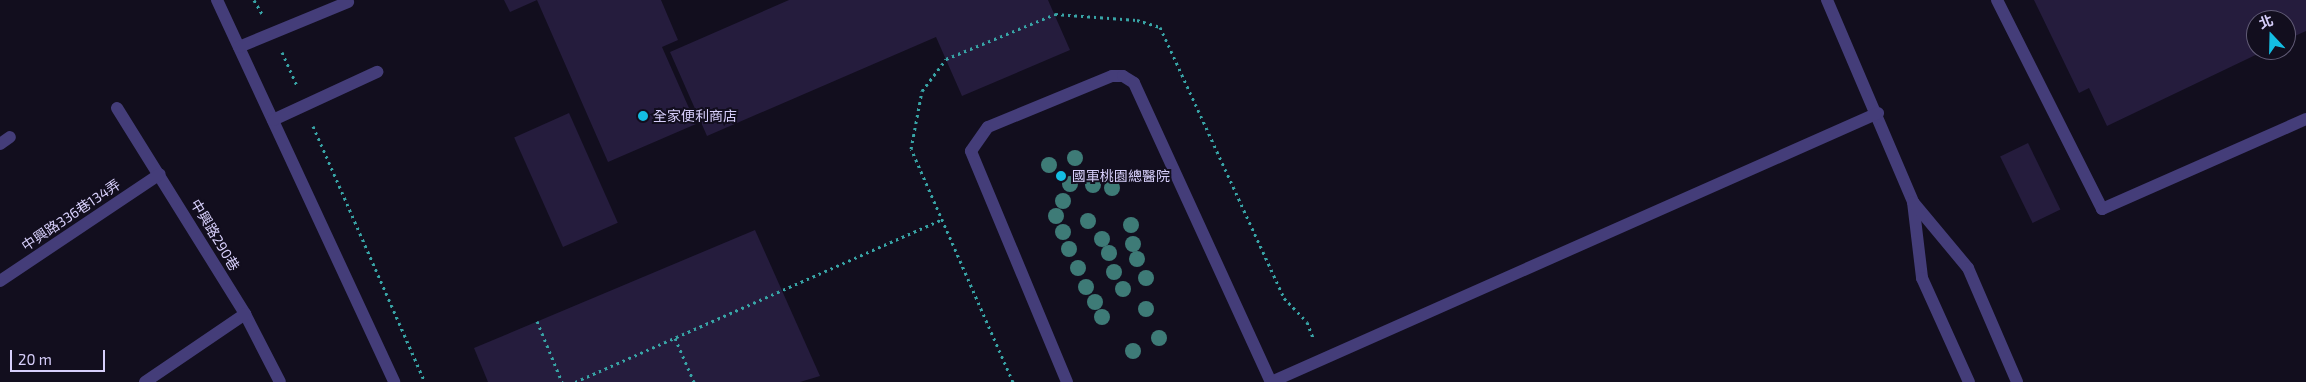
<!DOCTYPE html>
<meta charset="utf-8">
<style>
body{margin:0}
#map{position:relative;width:2306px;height:382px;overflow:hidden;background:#120e1e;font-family:"Exo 2","Noto Sans TC",sans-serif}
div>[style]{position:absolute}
.building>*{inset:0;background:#251c3d;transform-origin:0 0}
.path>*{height:3px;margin-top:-1.5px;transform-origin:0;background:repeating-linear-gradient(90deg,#38a4a6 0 2.5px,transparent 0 6.5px)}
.service>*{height:12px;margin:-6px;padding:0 6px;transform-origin:6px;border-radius:6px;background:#443d79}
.trees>*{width:16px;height:16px;margin:-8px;border-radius:50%;background:#3e7b77}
.dots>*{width:14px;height:14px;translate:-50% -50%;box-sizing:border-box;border:2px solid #120e1e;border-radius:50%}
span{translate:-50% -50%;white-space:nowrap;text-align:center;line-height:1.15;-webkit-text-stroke:4px #120e1e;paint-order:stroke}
.poi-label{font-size:14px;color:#d7cffb}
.left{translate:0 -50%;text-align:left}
.street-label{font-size:14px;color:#d7cffb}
.north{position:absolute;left:2246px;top:10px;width:50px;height:50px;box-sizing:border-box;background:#120e1e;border:1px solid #615b76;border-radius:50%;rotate:339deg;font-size:14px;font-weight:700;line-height:20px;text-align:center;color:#d7cffb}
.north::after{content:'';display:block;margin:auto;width:18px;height:22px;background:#14bde2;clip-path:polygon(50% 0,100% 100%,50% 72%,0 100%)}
.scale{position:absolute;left:10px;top:350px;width:95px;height:22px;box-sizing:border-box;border:2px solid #d7cffb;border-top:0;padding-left:6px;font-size:15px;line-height:18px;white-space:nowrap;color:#d7cffb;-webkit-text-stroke:4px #120e1e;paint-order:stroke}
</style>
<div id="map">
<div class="building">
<i style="clip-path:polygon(504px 0,661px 0,678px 40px,662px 47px,696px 124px,608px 162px,537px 0,510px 12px)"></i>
<i style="clip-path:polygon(789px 0,1048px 0,1070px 50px,962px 96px,936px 37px,707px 136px,670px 52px)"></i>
<i style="clip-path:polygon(2034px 0,2306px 0,2306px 31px,2286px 40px,2286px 20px,2256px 20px,2256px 50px,2266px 50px,2107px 126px,2089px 88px,2079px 93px)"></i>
<i style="left:569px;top:113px;width:120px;height:60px;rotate:66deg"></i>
<i style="left:2028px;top:143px;width:74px;height:31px;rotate:64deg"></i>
<i style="clip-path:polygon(755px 230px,820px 376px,800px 382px,488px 382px,474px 348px)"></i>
</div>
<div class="path">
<i style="left:254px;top:0;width:16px;rotate:60deg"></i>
<i style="left:282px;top:52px;width:37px;rotate:66deg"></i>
<i style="left:313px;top:126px;width:279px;rotate:66.4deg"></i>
<i style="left:537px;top:321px;width:66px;rotate:67.7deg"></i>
<i style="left:675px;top:338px;width:48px;rotate:66.6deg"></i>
<i style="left:575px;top:382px;width:402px;rotate:-23.9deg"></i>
<i style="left:1013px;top:382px;width:254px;rotate:-113.6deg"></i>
<i style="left:911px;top:149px;width:59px;rotate:-79.3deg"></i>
<i style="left:922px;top:91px;width:40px;rotate:-53deg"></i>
<i style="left:946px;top:59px;width:118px;rotate:-22.4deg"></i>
<i style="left:1055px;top:14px;width:82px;rotate:4.2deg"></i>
<i style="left:1137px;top:20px;width:24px;rotate:17deg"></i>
<i style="left:1160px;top:27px;width:298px;rotate:65.4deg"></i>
<i style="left:1284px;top:298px;width:33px;rotate:46deg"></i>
<i style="left:1307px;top:322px;width:17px;rotate:69deg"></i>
</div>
<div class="service">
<i style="left:217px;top:0;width:421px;rotate:65.1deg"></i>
<i style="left:1827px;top:0;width:220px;rotate:66.9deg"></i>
<i style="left:1913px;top:202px;width:77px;rotate:83.2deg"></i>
<i style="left:1922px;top:278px;width:114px;rotate:65.7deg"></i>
<i style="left:1997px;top:0;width:234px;rotate:63.3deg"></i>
<i style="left:2102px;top:209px;width:223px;rotate:-23.8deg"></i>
<i style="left:239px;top:47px;width:118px;rotate:-22.4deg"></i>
<i style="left:117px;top:108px;width:243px;rotate:58.1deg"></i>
<i style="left:245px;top:314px;width:76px;rotate:62.8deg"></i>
<i style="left:273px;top:120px;width:115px;rotate:-24.8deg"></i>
<i style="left:0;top:144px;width:12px;rotate:-35deg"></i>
<i style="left:1913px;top:202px;width:86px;rotate:50.2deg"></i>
<i style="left:1968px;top:268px;width:124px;rotate:66.7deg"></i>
<i style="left:0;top:281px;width:192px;rotate:-33.8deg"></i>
<i style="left:145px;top:382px;width:121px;rotate:-34.2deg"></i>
<i style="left:1067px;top:382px;width:250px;rotate:-112.6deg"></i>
<i style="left:971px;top:151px;width:29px;rotate:-55deg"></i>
<i style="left:988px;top:127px;width:134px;rotate:-22.4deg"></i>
<i style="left:1112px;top:76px;width:11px"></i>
<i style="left:1123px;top:76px;width:13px;rotate:32deg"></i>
<i style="left:1134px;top:83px;width:329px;rotate:65.4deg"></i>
<i style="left:1271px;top:382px;width:664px;rotate:-23.9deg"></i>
</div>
<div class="trees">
<i style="left:1075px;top:158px"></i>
<i style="left:1049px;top:165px"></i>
<i style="left:1070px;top:184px"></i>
<i style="left:1093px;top:185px"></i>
<i style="left:1112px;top:188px"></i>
<i style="left:1063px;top:201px"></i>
<i style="left:1056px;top:216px"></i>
<i style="left:1088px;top:221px"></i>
<i style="left:1131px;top:225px"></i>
<i style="left:1063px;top:232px"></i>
<i style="left:1102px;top:239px"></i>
<i style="left:1133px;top:244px"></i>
<i style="left:1069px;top:249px"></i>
<i style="left:1109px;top:253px"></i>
<i style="left:1137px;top:259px"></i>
<i style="left:1078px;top:268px"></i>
<i style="left:1114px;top:272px"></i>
<i style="left:1146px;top:278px"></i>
<i style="left:1086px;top:287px"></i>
<i style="left:1123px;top:289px"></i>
<i style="left:1095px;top:302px"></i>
<i style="left:1146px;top:309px"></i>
<i style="left:1102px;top:317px"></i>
<i style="left:1159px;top:338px"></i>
<i style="left:1133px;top:351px"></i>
</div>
<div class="dots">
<i style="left:643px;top:116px;background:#14bde2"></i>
<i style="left:1061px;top:176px;background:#14bde2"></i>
</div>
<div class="poi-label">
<span class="left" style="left:653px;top:116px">全家便利商店</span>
<span class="left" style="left:1072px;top:176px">國軍桃園總醫院</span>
</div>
<div class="street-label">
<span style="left:71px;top:215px;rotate:-34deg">中興路336巷134弄</span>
<span style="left:215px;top:235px;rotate:59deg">中興路290巷</span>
</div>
<div class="north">北</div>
<div class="scale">20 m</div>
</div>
